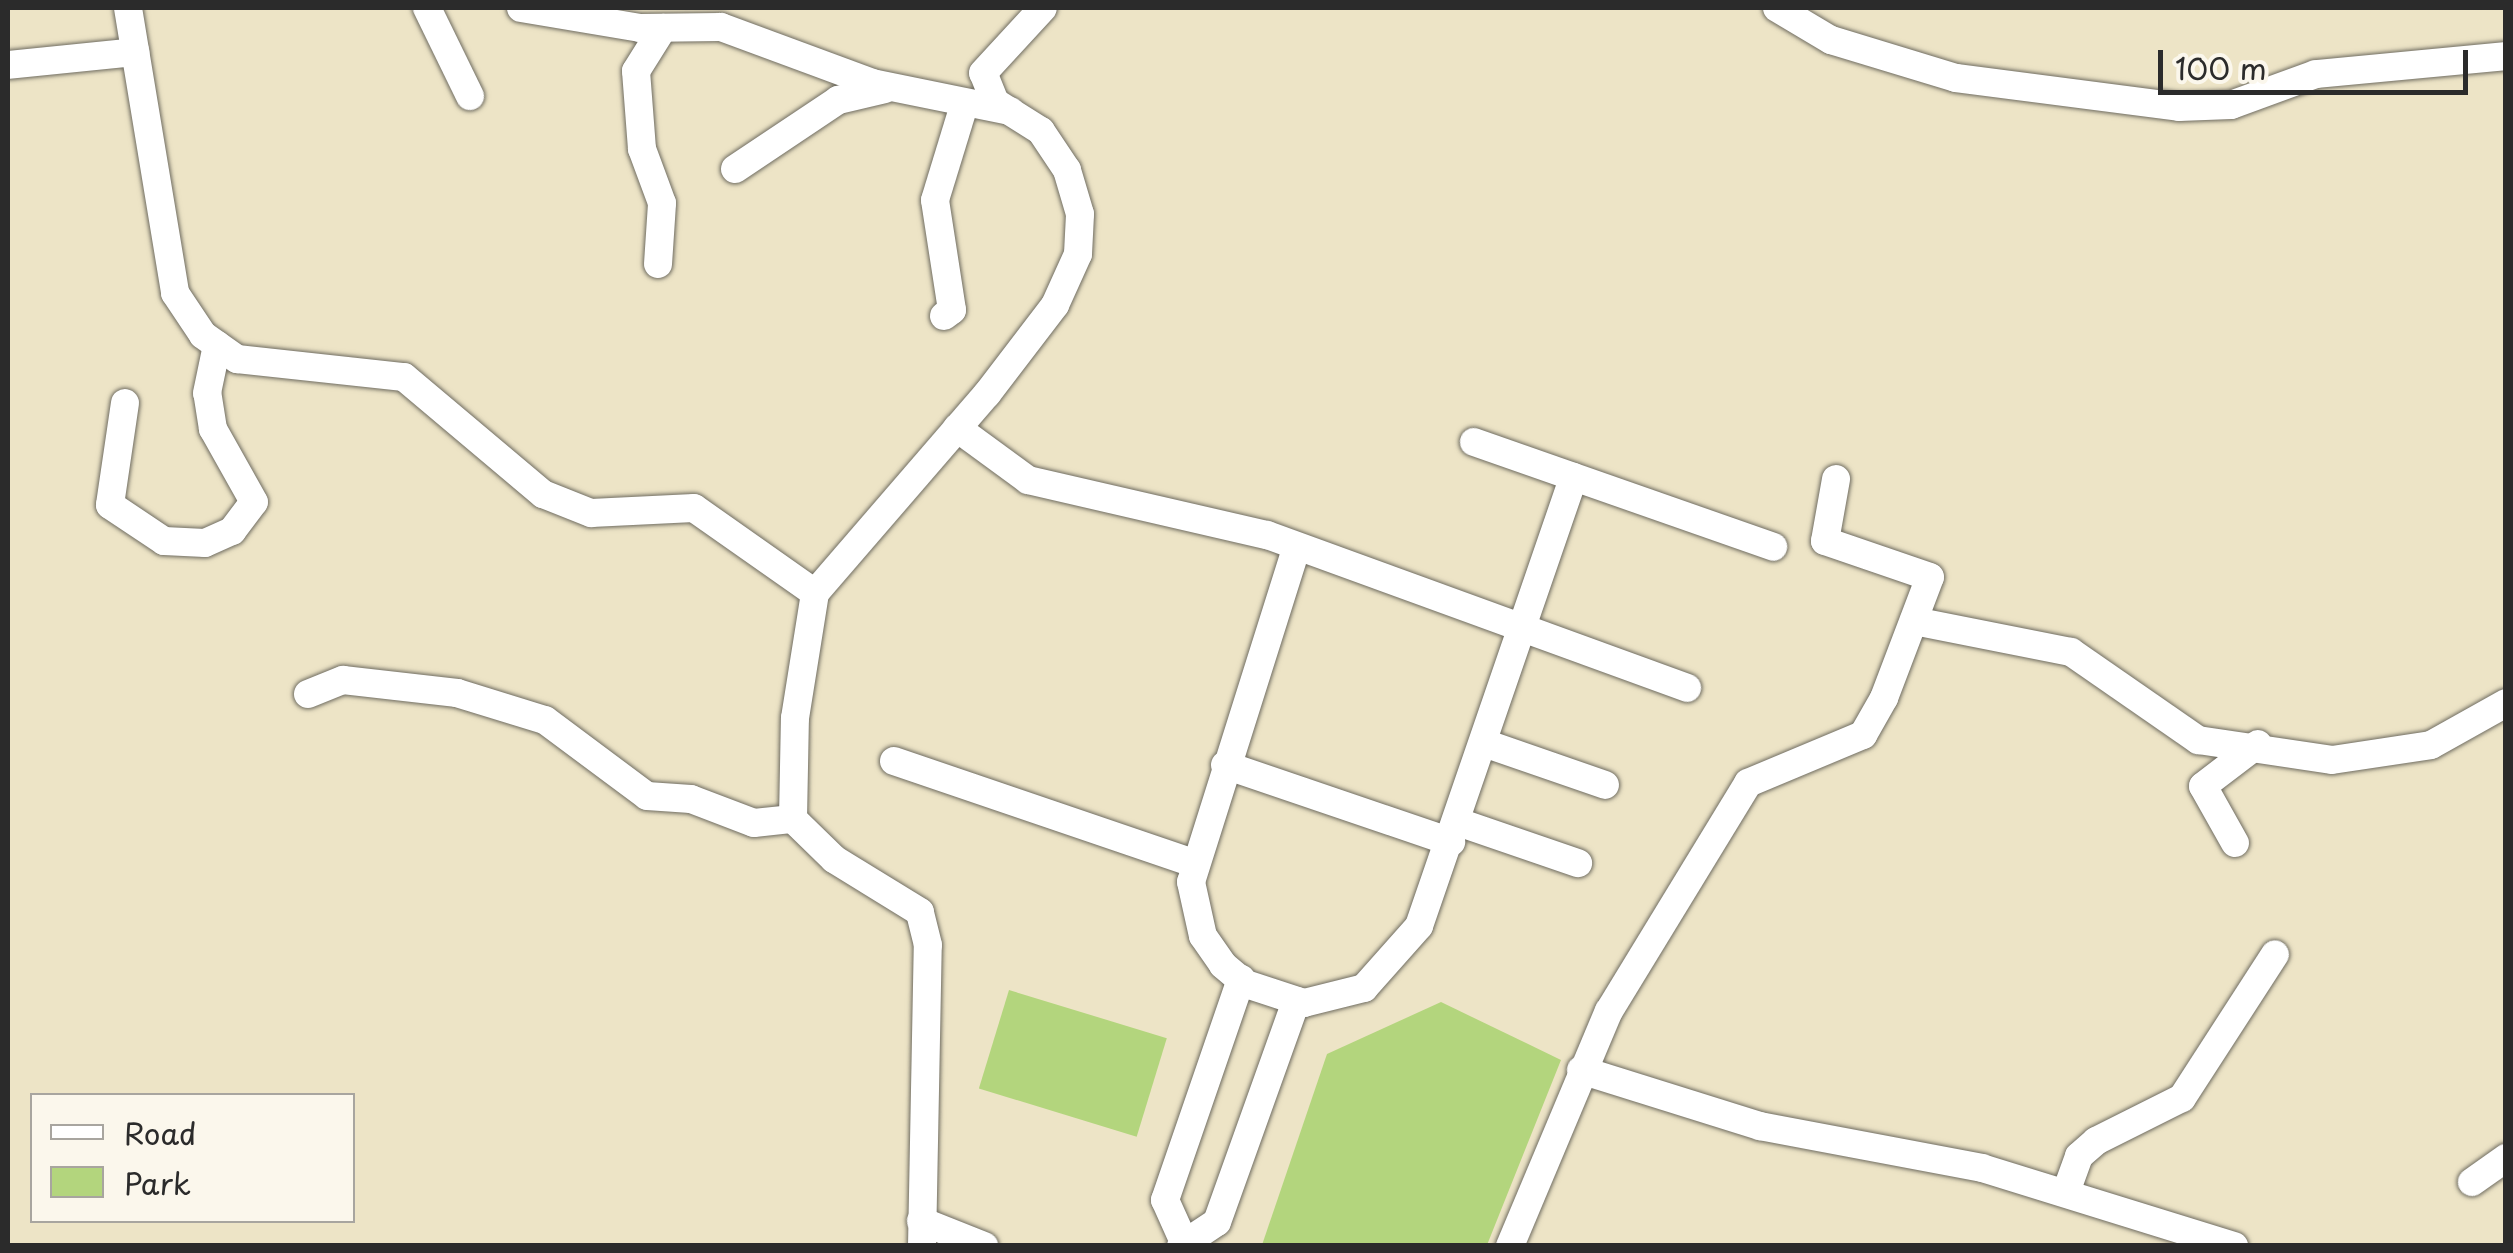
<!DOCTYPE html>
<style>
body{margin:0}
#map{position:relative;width:2513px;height:1253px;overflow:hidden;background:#ede4c6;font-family:"Playpen Sans",sans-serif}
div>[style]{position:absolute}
.green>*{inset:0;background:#b3d57d;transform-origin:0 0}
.roads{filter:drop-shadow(0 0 2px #6f6c61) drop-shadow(0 0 2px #6f6c61)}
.minor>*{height:28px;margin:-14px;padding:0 14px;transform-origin:14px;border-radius:14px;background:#fff}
span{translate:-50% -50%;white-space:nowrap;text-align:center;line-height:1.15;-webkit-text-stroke:8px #fbf7ec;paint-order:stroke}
.frame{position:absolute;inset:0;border:10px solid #2b2b2b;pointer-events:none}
.legend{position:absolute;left:30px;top:1093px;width:325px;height:130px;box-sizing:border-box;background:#fbf7ec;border:2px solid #a8a59f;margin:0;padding:12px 18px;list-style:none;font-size:30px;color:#2b2b2b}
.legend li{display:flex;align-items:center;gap:20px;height:50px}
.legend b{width:50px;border:2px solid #a8a59f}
.scale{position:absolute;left:2158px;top:50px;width:310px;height:45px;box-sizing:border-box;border:5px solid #2b2b2b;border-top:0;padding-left:12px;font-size:30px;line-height:35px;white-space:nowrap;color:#2b2b2b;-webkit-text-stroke:8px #fbf7ec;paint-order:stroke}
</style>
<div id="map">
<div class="green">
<i style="left:1009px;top:990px;width:165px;height:103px;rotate:17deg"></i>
<i style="clip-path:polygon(1441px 1002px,1561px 1060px,1487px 1245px,1262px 1245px,1327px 1054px)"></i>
</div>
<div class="roads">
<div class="minor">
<i style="left:128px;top:8px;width:289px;rotate:80.6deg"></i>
<i style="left:175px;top:293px;width:50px;rotate:56.3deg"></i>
<i style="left:203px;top:335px;width:42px;rotate:35.2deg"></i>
<i style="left:237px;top:359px;width:168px;rotate:6.2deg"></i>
<i style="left:404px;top:377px;width:182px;rotate:40.1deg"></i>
<i style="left:543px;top:494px;width:52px;rotate:21.6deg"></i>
<i style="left:591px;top:513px;width:103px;rotate:-2.8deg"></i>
<i style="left:694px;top:508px;width:148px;rotate:35.1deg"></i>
<i style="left:427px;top:8px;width:98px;rotate:64deg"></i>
<i style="left:521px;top:8px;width:121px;rotate:9.5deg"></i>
<i style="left:640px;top:28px;width:81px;rotate:-0.7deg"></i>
<i style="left:721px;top:27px;width:161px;rotate:20.3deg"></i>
<i style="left:872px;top:83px;width:141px;rotate:11.5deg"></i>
<i style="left:1777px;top:8px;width:63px;rotate:30.7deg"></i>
<i style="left:1831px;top:40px;width:131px;rotate:16.9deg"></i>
<i style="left:1956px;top:78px;width:225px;rotate:7.4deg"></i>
<i style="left:2179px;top:107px;width:52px;rotate:-2.2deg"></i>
<i style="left:2231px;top:105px;width:90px;rotate:-20deg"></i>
<i style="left:2316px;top:74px;width:191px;rotate:-5.4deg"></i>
<i style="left:8px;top:65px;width:128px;rotate:-5.8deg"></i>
<i style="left:735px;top:169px;width:124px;rotate:-33.8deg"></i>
<i style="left:838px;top:100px;width:48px;rotate:-13.2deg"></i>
<i style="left:658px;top:264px;width:61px;rotate:-86.2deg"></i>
<i style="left:662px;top:203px;width:58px;rotate:-110.3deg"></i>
<i style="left:642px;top:149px;width:78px;rotate:-94.4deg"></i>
<i style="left:636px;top:71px;width:51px;rotate:-57.9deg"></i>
<i style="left:944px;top:316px;width:10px;rotate:-37deg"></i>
<i style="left:952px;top:310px;width:111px;rotate:-98.8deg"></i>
<i style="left:935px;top:200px;width:99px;rotate:-73deg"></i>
<i style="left:125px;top:403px;width:103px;rotate:98.4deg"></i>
<i style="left:110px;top:505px;width:65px;rotate:33.7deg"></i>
<i style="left:164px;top:541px;width:41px;rotate:2.8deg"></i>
<i style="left:205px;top:543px;width:30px;rotate:-24deg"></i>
<i style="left:232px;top:531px;width:36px;rotate:-53deg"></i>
<i style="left:254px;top:502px;width:84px;rotate:-119.3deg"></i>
<i style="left:213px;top:429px;width:36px;rotate:-99deg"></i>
<i style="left:207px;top:393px;width:49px;rotate:-78.2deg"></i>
<i style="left:957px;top:428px;width:88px;rotate:36.2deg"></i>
<i style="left:1028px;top:480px;width:245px;rotate:13deg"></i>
<i style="left:1267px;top:535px;width:447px;rotate:20deg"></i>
<i style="left:1474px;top:442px;width:317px;rotate:19.3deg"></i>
<i style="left:1296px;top:549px;width:349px;rotate:107.5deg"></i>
<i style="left:1191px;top:882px;width:55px;rotate:77.5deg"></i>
<i style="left:1203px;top:936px;width:35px;rotate:55deg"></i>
<i style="left:1223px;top:965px;width:30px;rotate:40deg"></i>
<i style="left:1246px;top:984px;width:61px;rotate:18.1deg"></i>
<i style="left:1304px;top:1003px;width:62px;rotate:-14deg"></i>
<i style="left:1364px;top:988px;width:83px;rotate:-48.4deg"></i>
<i style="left:1419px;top:926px;width:475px;rotate:-71deg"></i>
<i style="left:1914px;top:621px;width:160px;rotate:11.2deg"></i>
<i style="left:2071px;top:652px;width:155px;rotate:34.7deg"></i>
<i style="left:2198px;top:740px;width:135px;rotate:8.5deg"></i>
<i style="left:2332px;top:760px;width:100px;rotate:-8.6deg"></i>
<i style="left:2431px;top:745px;width:86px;rotate:-29.2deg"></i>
<i style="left:308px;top:694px;width:38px;rotate:-22deg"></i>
<i style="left:343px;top:680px;width:115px;rotate:6.5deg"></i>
<i style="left:457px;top:693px;width:92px;rotate:17.1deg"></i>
<i style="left:545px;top:720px;width:127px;rotate:36.7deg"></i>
<i style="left:647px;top:796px;width:44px;rotate:3.9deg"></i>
<i style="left:691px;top:799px;width:67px;rotate:20.9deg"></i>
<i style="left:754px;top:823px;width:39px;rotate:-6deg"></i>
<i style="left:1484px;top:743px;width:128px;rotate:19.1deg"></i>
<i style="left:894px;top:761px;width:317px;rotate:18.8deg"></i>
<i style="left:1225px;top:765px;width:239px;rotate:18.8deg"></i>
<i style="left:1458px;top:822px;width:127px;rotate:18.9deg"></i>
<i style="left:2235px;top:843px;width:65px;rotate:-119.3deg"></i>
<i style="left:2203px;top:786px;width:69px;rotate:-37.4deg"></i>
<i style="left:1581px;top:1070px;width:188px;rotate:17.4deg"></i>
<i style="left:1760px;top:1126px;width:226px;rotate:10.7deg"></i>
<i style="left:1982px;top:1168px;width:264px;rotate:17.2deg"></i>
<i style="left:2472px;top:1182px;width:42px;rotate:-35.2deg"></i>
<i style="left:2066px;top:1192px;width:38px;rotate:-70deg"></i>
<i style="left:2079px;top:1156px;width:23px;rotate:-41deg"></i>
<i style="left:2096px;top:1141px;width:96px;rotate:-26.6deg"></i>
<i style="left:2182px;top:1098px;width:171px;rotate:-57.1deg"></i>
<i style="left:921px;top:1221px;width:68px;rotate:21.6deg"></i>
<i style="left:1183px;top:1240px;width:44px;rotate:-114.2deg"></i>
<i style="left:1165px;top:1200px;width:234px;rotate:-71deg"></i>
<i style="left:922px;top:1246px;width:301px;rotate:-88.9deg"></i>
<i style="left:928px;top:945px;width:34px;rotate:-104deg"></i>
<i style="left:920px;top:912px;width:101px;rotate:-148.4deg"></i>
<i style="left:834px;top:859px;width:57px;rotate:-135.7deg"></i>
<i style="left:793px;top:819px;width:101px;rotate:-88.9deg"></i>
<i style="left:795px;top:718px;width:127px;rotate:-80.9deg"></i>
<i style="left:815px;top:593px;width:263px;rotate:-49.2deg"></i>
<i style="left:987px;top:394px;width:112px;rotate:-52.6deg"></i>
<i style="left:1055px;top:305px;width:56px;rotate:-65.7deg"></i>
<i style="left:1078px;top:254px;width:40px;rotate:-87.1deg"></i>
<i style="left:1080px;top:214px;width:46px;rotate:-106.5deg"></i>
<i style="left:1067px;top:170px;width:47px;rotate:-123.7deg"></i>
<i style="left:1041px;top:131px;width:54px;rotate:-147.8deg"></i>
<i style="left:995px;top:102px;width:31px;rotate:-112deg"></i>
<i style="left:983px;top:73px;width:88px;rotate:-47.3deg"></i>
<i style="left:1181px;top:1246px;width:43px;rotate:-33.7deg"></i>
<i style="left:1217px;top:1222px;width:235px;rotate:-70.3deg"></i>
<i style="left:1510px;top:1246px;width:255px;rotate:-67.2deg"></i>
<i style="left:1609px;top:1011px;width:267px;rotate:-58.6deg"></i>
<i style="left:1748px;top:783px;width:125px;rotate:-22.7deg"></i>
<i style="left:1863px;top:735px;width:43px;rotate:-60.4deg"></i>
<i style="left:1884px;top:698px;width:129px;rotate:-69.2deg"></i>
<i style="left:1930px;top:577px;width:111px;rotate:-161.1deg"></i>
<i style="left:1825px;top:541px;width:63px;rotate:-79.9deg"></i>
</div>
</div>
<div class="frame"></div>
<ul class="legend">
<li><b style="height:12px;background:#fff"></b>Road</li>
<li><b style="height:28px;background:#b3d57d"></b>Park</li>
</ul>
<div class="scale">100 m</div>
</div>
